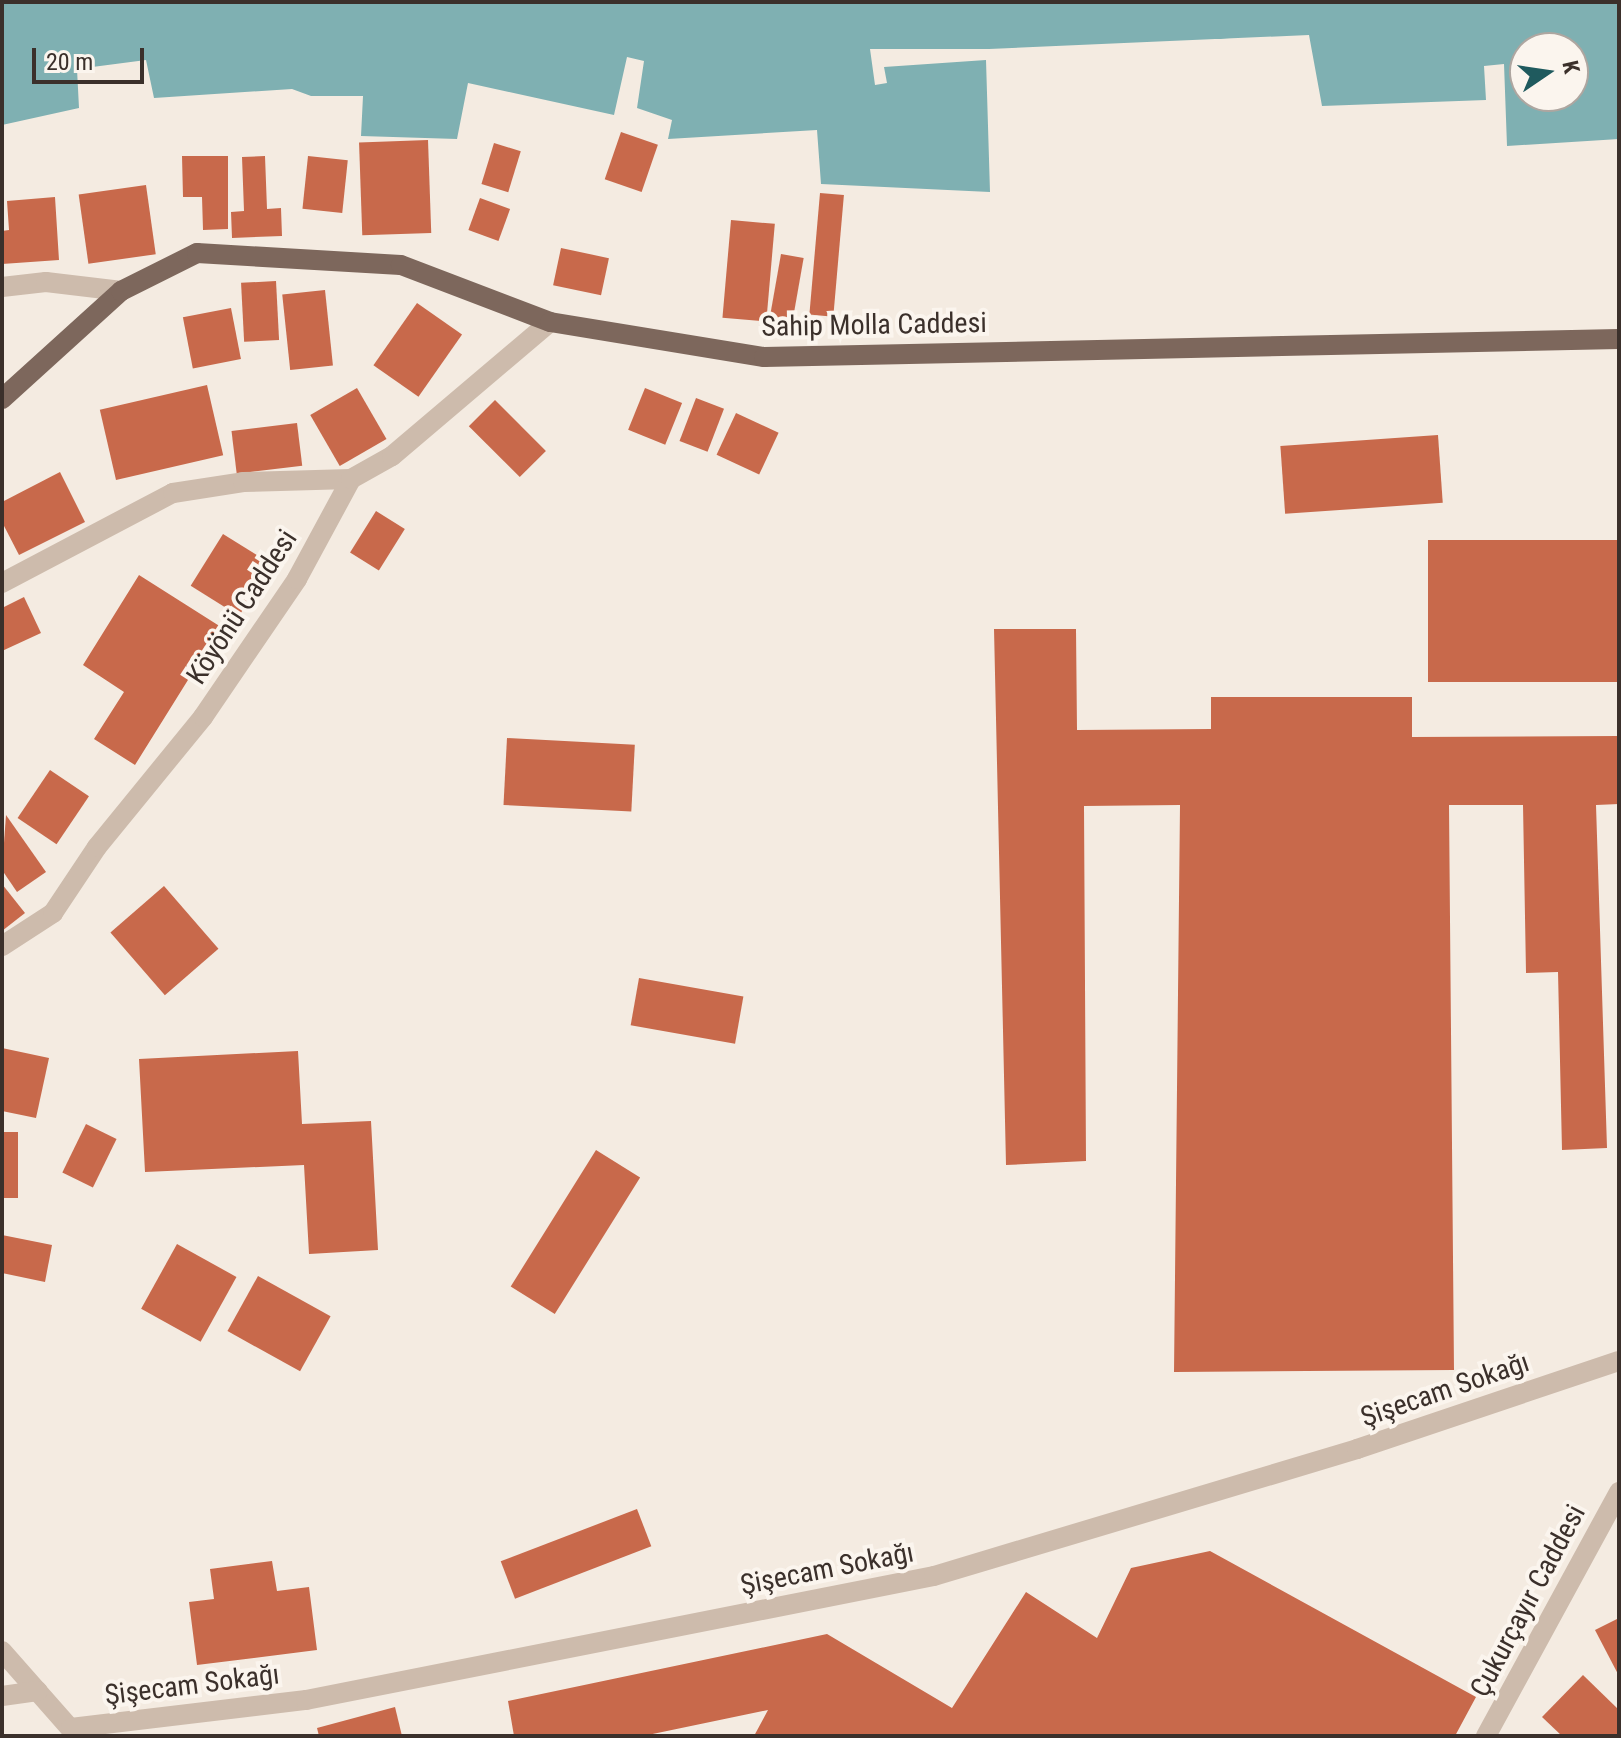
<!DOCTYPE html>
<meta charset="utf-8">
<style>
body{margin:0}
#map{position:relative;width:1621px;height:1738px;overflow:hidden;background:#f4ebe1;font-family:"Roboto Condensed",sans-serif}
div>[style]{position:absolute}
.water>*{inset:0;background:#7fb0b2}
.building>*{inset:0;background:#c8694b;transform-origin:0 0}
.minor>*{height:20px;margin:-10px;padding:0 10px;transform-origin:10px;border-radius:10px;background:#cdbbac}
.major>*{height:20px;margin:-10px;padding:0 10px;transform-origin:10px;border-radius:10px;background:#7d675c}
span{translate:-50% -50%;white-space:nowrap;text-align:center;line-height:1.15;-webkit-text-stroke:8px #fbf5ee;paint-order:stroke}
.street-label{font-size:28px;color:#3b302b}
.frame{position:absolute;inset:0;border:4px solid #3b302b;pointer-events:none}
.north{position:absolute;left:1509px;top:32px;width:80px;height:80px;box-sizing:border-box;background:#fbf5ee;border:2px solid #aea6a0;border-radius:50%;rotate:77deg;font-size:22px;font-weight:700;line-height:32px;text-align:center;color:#3b302b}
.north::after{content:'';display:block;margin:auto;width:28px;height:36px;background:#1f5a5e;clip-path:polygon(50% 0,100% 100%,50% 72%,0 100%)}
.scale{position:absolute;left:32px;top:48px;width:112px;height:36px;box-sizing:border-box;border:4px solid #3b302b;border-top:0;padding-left:10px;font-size:24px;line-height:28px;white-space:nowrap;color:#3b302b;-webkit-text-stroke:6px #fbf5ee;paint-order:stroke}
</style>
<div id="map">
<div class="water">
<i style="clip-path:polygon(evenodd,2px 2px,1619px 2px,1619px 139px,1507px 146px,1504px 64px,1484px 66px,1486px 100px,1322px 106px,1309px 35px,989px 49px,870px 49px,875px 85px,887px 83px,884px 67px,986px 60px,990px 192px,821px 184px,817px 130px,668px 139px,672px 120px,637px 108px,644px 61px,627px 57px,614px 115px,468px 83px,457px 139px,361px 136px,363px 96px,311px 96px,292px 89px,154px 98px,146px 60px,77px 69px,79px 108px,2px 125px,2px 2px,1525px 48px,1573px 48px,1573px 96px,1525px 96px,1525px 48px)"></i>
</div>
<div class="building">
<i style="left:621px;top:132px;width:39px;height:50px;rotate:19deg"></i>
<i style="left:428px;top:140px;width:93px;height:69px;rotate:88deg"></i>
<i style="left:494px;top:143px;width:28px;height:43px;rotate:17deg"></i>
<i style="clip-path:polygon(182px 156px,228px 156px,228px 229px,203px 230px,202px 197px,183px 197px)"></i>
<i style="clip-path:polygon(265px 156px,267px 209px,281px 208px,282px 236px,232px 238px,231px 212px,244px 211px,242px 157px)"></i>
<i style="left:308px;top:156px;width:40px;height:53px;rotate:6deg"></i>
<i style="left:146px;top:185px;width:70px;height:68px;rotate:82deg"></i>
<i style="left:820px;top:193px;width:24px;height:122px;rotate:5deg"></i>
<i style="clip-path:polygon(55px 197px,59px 260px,2px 264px,2px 231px,9px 230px,7px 201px)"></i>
<i style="left:480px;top:198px;width:32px;height:34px;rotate:20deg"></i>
<i style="left:731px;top:220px;width:44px;height:98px;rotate:5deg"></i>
<i style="left:561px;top:248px;width:49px;height:38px;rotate:12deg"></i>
<i style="left:781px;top:254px;width:23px;height:65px;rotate:10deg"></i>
<i style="left:276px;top:281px;width:59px;height:35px;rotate:87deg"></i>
<i style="left:325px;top:290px;width:76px;height:43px;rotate:84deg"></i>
<i style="left:417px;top:303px;width:55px;height:76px;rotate:35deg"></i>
<i style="left:231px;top:308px;width:52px;height:49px;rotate:79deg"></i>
<i style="left:207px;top:385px;width:72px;height:110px;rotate:77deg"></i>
<i style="left:357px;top:388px;width:59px;height:54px;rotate:60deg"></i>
<i style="left:645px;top:388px;width:40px;height:45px;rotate:22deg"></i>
<i style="left:696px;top:398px;width:30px;height:46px;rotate:21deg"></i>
<i style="left:495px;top:400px;width:72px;height:37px;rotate:45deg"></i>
<i style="left:736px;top:413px;width:47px;height:46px;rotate:25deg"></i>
<i style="left:297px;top:423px;width:43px;height:66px;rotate:83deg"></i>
<i style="left:1438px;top:435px;width:68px;height:158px;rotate:86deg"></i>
<i style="clip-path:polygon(60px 472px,85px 522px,19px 555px,2px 522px,2px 502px)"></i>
<i style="left:376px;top:511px;width:34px;height:49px;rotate:32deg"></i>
<i style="left:223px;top:534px;width:57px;height:61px;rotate:32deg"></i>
<i style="left:1619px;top:540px;width:142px;height:191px;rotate:90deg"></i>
<i style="clip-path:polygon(139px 575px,221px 627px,135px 765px,94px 739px,124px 692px,83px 665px)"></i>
<i style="clip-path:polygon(24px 597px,41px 633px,2px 651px,2px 608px)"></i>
<i style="clip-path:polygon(994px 629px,1076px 629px,1077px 730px,1211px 729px,1211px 697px,1412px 697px,1412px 737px,1619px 736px,1619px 804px,1596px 805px,1607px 1148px,1562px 1150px,1558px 972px,1526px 973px,1523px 805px,1449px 805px,1454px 1370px,1174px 1372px,1180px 805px,1084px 806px,1086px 1161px,1006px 1165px)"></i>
<i style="left:507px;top:738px;width:128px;height:67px;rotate:3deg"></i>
<i style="left:50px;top:770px;width:47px;height:58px;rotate:34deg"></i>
<i style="clip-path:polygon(6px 815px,46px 872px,17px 892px,2px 870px)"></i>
<i style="clip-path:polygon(2px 884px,25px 913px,2px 931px)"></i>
<i style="left:164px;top:886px;width:83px;height:71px;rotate:49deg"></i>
<i style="left:639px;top:978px;width:106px;height:48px;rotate:10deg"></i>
<i style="clip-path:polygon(2px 1048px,49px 1058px,36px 1118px,2px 1111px)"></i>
<i style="clip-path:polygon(298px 1051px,302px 1124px,371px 1121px,378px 1250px,309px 1254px,304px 1165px,145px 1172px,139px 1059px)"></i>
<i style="left:86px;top:1124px;width:34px;height:54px;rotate:26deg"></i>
<i style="left:2px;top:1132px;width:16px;height:66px"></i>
<i style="left:596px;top:1150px;width:52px;height:161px;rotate:32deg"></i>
<i style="clip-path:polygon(2px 1235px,52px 1245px,45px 1282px,2px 1273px)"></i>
<i style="left:177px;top:1244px;width:68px;height:74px;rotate:29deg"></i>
<i style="left:258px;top:1276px;width:83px;height:63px;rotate:29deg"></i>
<i style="left:637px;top:1509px;width:40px;height:146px;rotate:69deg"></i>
<i style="clip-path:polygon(1210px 1551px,1476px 1697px,1455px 1736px,754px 1736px,768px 1710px,643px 1736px,514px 1736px,508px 1701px,827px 1634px,952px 1708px,1026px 1592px,1097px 1638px,1131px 1568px)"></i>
<i style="clip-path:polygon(272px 1561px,277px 1591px,309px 1587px,317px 1650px,197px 1665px,189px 1602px,214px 1599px,210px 1569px)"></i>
<i style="clip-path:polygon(1619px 1618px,1619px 1676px,1595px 1630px)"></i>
<i style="clip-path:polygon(1583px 1675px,1619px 1710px,1619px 1736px,1562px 1736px,1542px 1717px)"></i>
<i style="clip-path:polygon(395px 1707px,402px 1736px,319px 1736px,317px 1728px)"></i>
</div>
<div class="minor">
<i style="left:2px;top:287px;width:44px;rotate:-6.5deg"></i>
<i style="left:46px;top:282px;width:76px;rotate:6.8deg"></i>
<i style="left:2px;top:583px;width:193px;rotate:-27.8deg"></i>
<i style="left:173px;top:493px;width:71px;rotate:-8.9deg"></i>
<i style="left:243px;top:482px;width:108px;rotate:-1.6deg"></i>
<i style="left:2px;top:946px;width:61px;rotate:-32.9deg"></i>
<i style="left:53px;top:913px;width:79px;rotate:-56.3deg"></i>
<i style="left:97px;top:847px;width:168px;rotate:-50.8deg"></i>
<i style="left:203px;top:717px;width:167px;rotate:-55.7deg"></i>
<i style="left:297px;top:579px;width:114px;rotate:-61.6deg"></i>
<i style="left:351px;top:479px;width:47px;rotate:-29.3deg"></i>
<i style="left:392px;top:456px;width:207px;rotate:-40.3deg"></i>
<i style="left:2px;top:1651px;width:113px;rotate:48.6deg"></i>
<i style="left:2px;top:1696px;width:36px;rotate:-8deg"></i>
<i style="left:71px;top:1728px;width:237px;rotate:-6.8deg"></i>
<i style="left:306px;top:1700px;width:640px;rotate:-11.17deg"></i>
<i style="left:934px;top:1576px;width:442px;rotate:-16.7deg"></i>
<i style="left:1357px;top:1449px;width:276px;rotate:-18.6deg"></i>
<i style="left:1486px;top:1736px;width:278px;rotate:-61.4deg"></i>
</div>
<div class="major">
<i style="left:2px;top:399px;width:161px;rotate:-42.2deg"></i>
<i style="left:121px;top:291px;width:85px;rotate:-26.6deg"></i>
<i style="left:197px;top:253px;width:204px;rotate:3.4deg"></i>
<i style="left:401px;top:265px;width:160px;rotate:20.9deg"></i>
<i style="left:550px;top:322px;width:217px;rotate:9.3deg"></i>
<i style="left:764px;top:357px;width:855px;rotate:-1.21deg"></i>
</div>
<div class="street-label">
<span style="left:874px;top:325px;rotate:-1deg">Sahip Molla Caddesi</span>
<span style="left:242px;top:607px;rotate:-57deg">Köyönü Caddesi</span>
<span style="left:1445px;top:1390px;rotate:-19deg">Şişecam Sokağı</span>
<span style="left:827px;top:1569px;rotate:-11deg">Şişecam Sokağı</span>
<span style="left:1528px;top:1601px;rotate:-62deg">Çukurçayır Caddesi</span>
<span style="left:192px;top:1685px;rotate:-7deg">Şişecam Sokağı</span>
</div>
<div class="frame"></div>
<div class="north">K</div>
<div class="scale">20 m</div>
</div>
